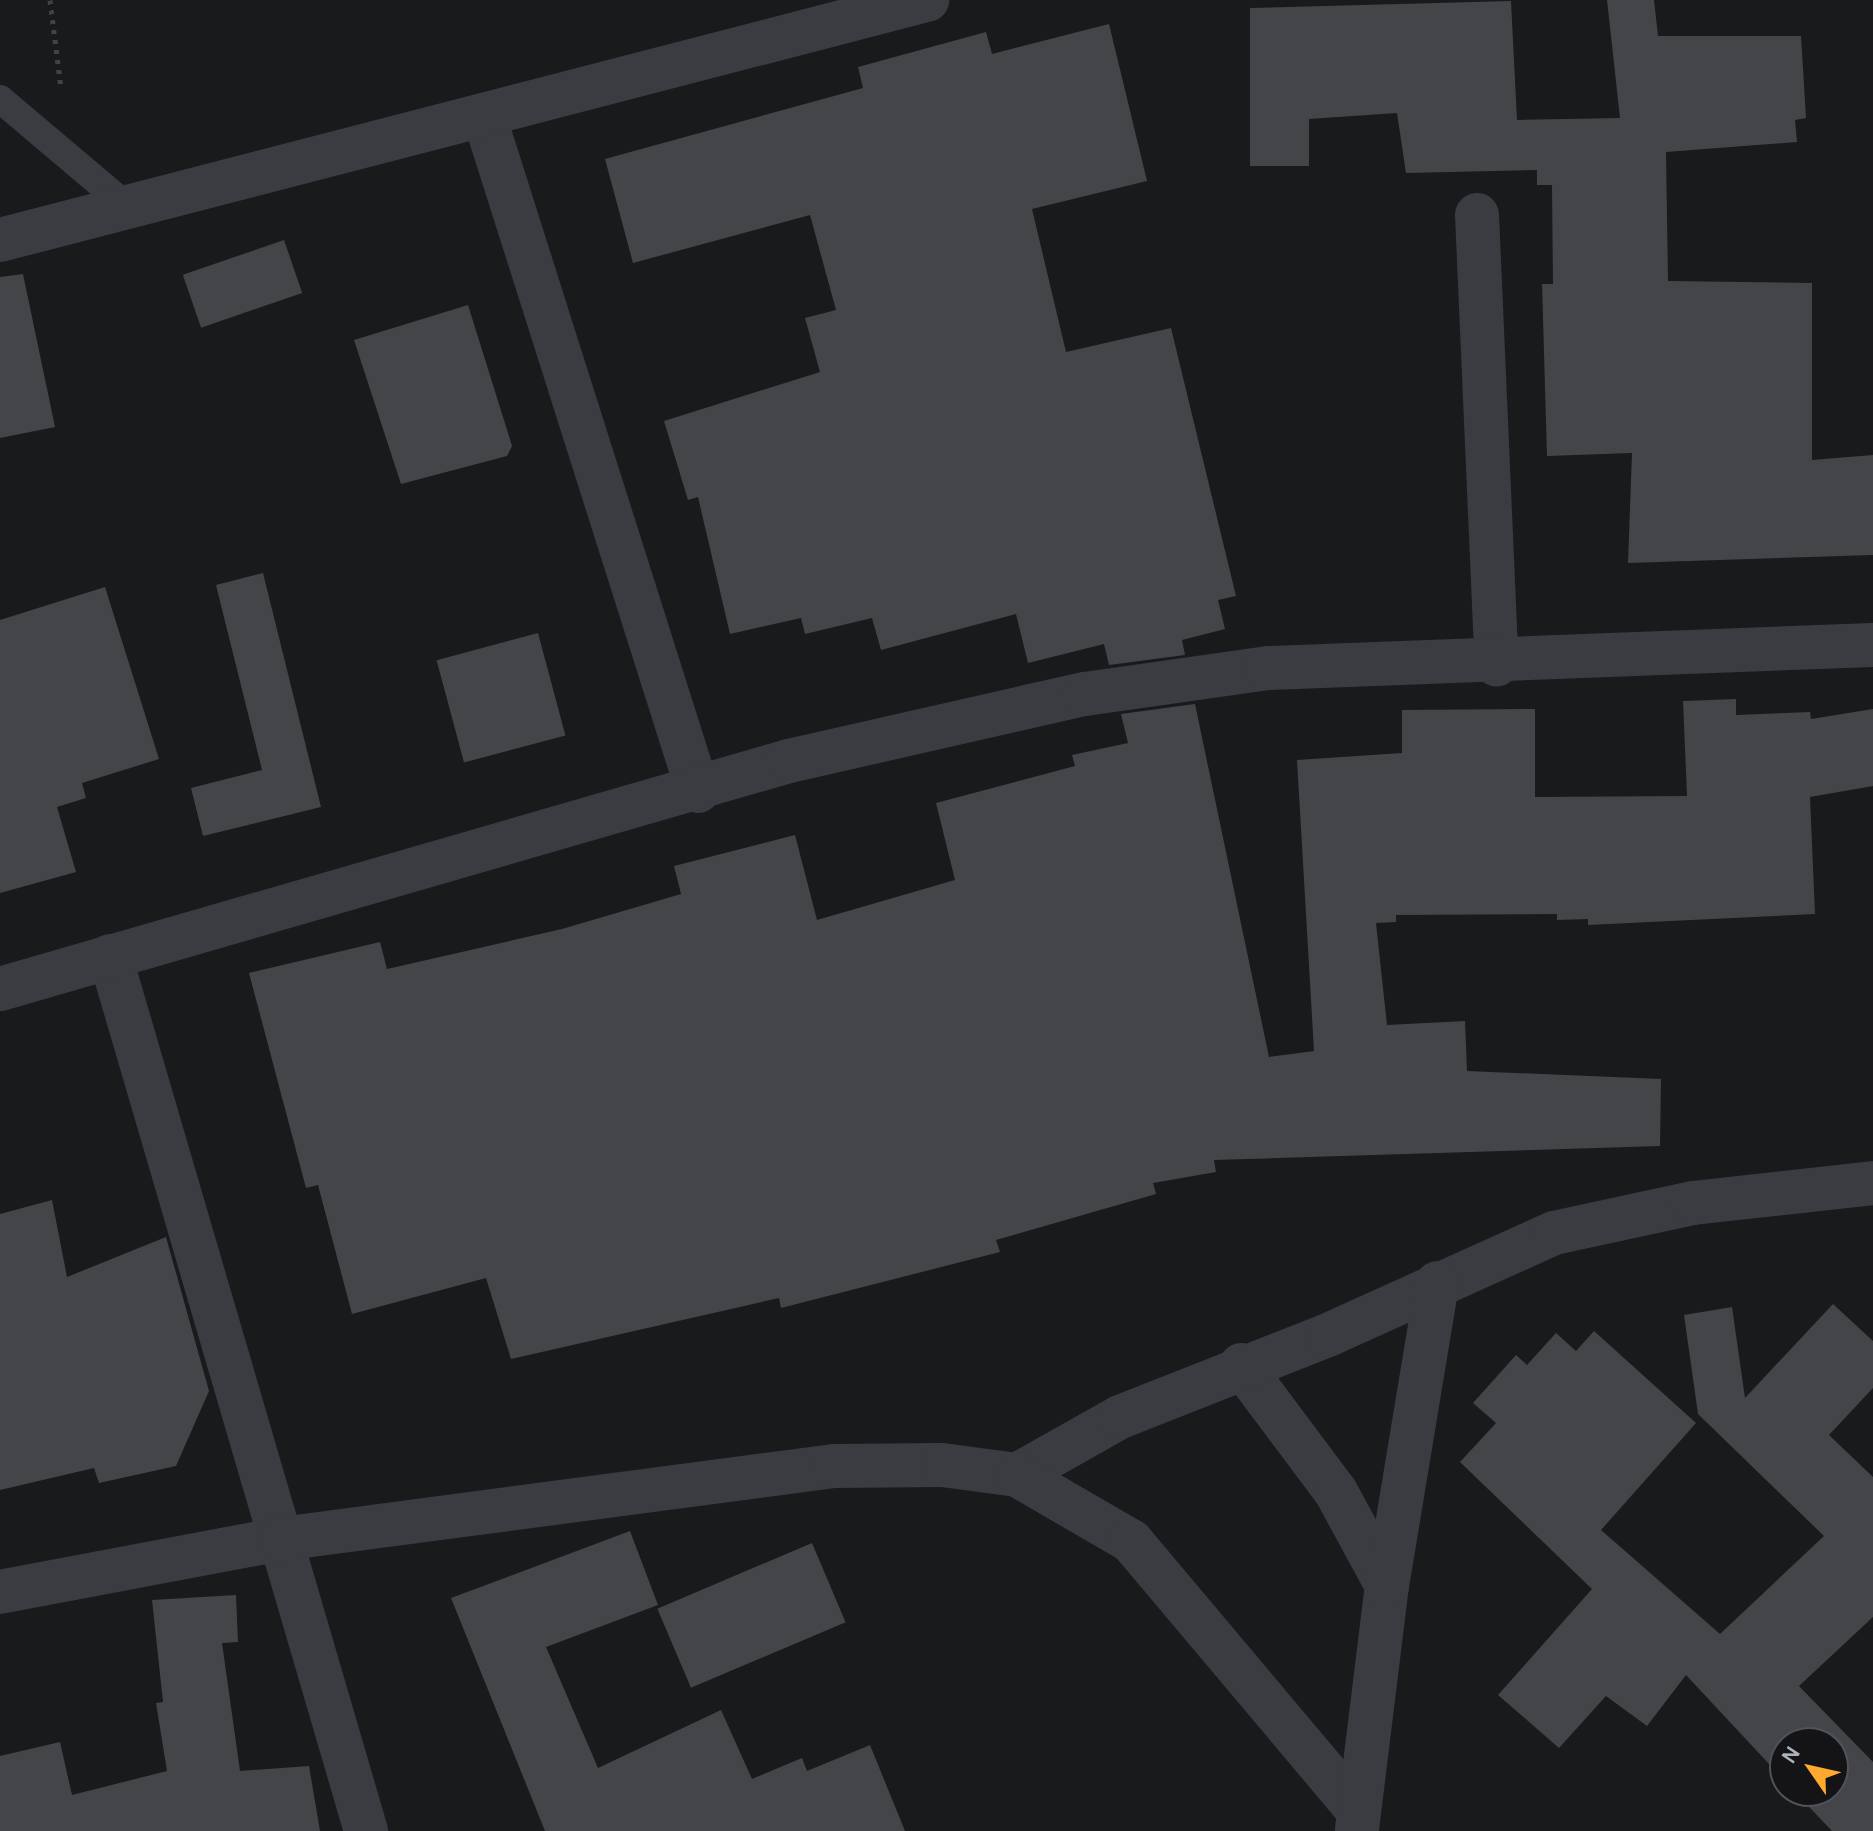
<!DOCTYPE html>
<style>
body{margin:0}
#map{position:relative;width:1873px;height:1831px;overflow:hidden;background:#191a1c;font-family:Karla,sans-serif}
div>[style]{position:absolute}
.building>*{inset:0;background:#434549;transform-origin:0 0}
.path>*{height:5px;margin-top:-2.5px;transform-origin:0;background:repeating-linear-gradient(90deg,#404348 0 4px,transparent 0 10px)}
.service>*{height:28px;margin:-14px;padding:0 14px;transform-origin:14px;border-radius:14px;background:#3a3c41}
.minor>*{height:44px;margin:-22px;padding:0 22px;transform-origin:22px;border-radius:22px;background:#3a3c41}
span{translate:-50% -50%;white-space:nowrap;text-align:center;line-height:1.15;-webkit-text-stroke:7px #141417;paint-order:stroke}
.north{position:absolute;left:1769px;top:1727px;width:80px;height:80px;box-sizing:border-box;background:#141417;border:2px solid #505359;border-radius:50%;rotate:304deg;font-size:22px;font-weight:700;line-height:32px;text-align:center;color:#abb2bc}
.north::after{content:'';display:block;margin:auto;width:28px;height:36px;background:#ffaa2e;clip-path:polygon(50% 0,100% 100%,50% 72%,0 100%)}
</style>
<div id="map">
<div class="building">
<i style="clip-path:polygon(1607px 0,1654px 0,1658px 36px,1801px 36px,1806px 118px,1795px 120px,1797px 142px,1666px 152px,1668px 281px,1812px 283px,1812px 460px,1873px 455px,1873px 555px,1628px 563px,1632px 453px,1547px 456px,1542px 284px,1553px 284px,1552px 185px,1537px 185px,1537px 170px,1406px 173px,1397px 113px,1309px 119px,1309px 166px,1250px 166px,1250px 8px,1511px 1px,1517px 120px,1620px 118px)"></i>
<i style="clip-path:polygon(1109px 24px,1147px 181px,1032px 209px,1066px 352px,1171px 328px,1236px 596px,1218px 600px,1225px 629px,1182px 640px,1185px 655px,1109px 665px,1104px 644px,1028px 663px,1016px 614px,881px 650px,872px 618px,805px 634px,801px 618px,730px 634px,698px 497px,688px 500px,664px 421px,820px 372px,805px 318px,836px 310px,810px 215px,633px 263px,605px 159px,863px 88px,858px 67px,986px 32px,992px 54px)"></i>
<i style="left:284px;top:240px;width:56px;height:107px;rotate:71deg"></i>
<i style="clip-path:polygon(23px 274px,55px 427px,0 438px,0 277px)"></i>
<i style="clip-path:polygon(468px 305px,512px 446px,507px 456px,401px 484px,354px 340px)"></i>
<i style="clip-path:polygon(263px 573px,321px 807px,203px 836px,191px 788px,262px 770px,216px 585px)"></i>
<i style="clip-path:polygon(105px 587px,159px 759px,82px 783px,86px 798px,57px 807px,76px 872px,0 893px,0 620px)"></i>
<i style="left:538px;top:633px;width:106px;height:105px;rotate:75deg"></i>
<i style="clip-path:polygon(1736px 699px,1736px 715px,1810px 712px,1811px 719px,1873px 709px,1873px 786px,1810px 797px,1815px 914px,1588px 925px,1588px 919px,1557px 920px,1557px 914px,1396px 915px,1396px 922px,1376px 923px,1387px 1025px,1465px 1021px,1467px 1071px,1661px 1079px,1660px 1146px,1214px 1160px,1216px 1172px,1153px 1183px,1156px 1194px,996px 1240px,1000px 1252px,781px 1308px,779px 1298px,511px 1359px,486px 1278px,352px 1314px,318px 1185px,306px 1188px,249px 973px,380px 942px,387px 969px,562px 929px,681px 894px,674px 866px,795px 835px,817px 920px,955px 880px,936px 803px,1075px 766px,1072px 755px,1128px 743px,1121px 714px,1195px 704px,1269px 1057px,1314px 1051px,1297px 760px,1402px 753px,1402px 710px,1535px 709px,1535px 797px,1687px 796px,1683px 701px)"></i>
<i style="clip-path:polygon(52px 1200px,67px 1277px,166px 1237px,209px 1391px,176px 1466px,99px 1483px,94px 1468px,0 1490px,0 1214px)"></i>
<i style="clip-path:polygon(1833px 1304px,1873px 1341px,1873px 1388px,1829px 1435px,1873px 1477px,1873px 1617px,1799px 1686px,1873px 1762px,1873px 1831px,1832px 1831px,1794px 1791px,1833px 1791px,1833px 1743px,1785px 1743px,1785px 1781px,1686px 1675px,1647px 1726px,1606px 1696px,1559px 1748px,1498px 1695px,1592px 1589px,1460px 1462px,1496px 1423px,1473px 1403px,1516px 1355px,1527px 1365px,1556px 1333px,1576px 1351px,1594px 1331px,1696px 1423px,1601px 1530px,1720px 1634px,1824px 1536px,1698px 1414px,1684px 1315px,1732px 1307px,1745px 1398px)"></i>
<i style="clip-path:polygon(630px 1531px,658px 1605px,546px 1647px,598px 1768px,721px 1710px,752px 1779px,802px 1758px,807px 1771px,870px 1745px,905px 1831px,545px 1831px,451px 1598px)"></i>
<i style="left:812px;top:1543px;width:86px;height:168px;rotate:67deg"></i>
<i style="clip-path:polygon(236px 1595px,238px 1642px,222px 1643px,240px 1771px,309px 1766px,320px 1831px,0 1831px,0 1756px,60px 1742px,72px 1795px,167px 1771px,156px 1703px,163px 1702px,152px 1600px)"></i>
</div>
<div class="path">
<i style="left:50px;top:0;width:89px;rotate:82.9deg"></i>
</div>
<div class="service">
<i style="left:0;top:99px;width:167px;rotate:40.2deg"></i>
</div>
<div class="minor">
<i style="left:485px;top:119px;width:705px;rotate:72.41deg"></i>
<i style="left:1477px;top:215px;width:450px;rotate:87.5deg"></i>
<i style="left:0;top:240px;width:958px;rotate:-14.52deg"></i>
<i style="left:110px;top:956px;width:912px;rotate:73.69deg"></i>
<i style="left:0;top:989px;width:821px;rotate:-16.12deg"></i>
<i style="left:789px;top:761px;width:303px;rotate:-12.8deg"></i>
<i style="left:1085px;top:694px;width:185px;rotate:-8.1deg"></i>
<i style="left:1268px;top:668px;width:605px;rotate:-2.18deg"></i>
<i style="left:1241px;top:1365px;width:159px;rotate:53.2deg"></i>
<i style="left:1336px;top:1492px;width:107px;rotate:61.5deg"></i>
<i style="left:1017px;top:1475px;width:118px;rotate:-29.4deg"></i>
<i style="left:1120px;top:1417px;width:224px;rotate:-21.5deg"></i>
<i style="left:1328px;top:1335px;width:248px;rotate:-24.3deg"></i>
<i style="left:1554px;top:1233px;width:142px;rotate:-12.2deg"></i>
<i style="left:1693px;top:1203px;width:181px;rotate:-6.3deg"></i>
<i style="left:0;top:1592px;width:286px;rotate:-10.7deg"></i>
<i style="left:281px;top:1539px;width:558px;rotate:-7.52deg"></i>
<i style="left:834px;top:1466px;width:108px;rotate:-0.5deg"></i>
<i style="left:942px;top:1465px;width:76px;rotate:7.6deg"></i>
<i style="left:1017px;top:1475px;width:132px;rotate:30.1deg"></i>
<i style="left:1131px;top:1541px;width:353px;rotate:49.9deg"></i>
<i style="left:1357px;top:1829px;width:245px;rotate:-83deg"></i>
<i style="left:1387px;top:1586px;width:307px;rotate:-80.6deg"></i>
</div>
<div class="north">N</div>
</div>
